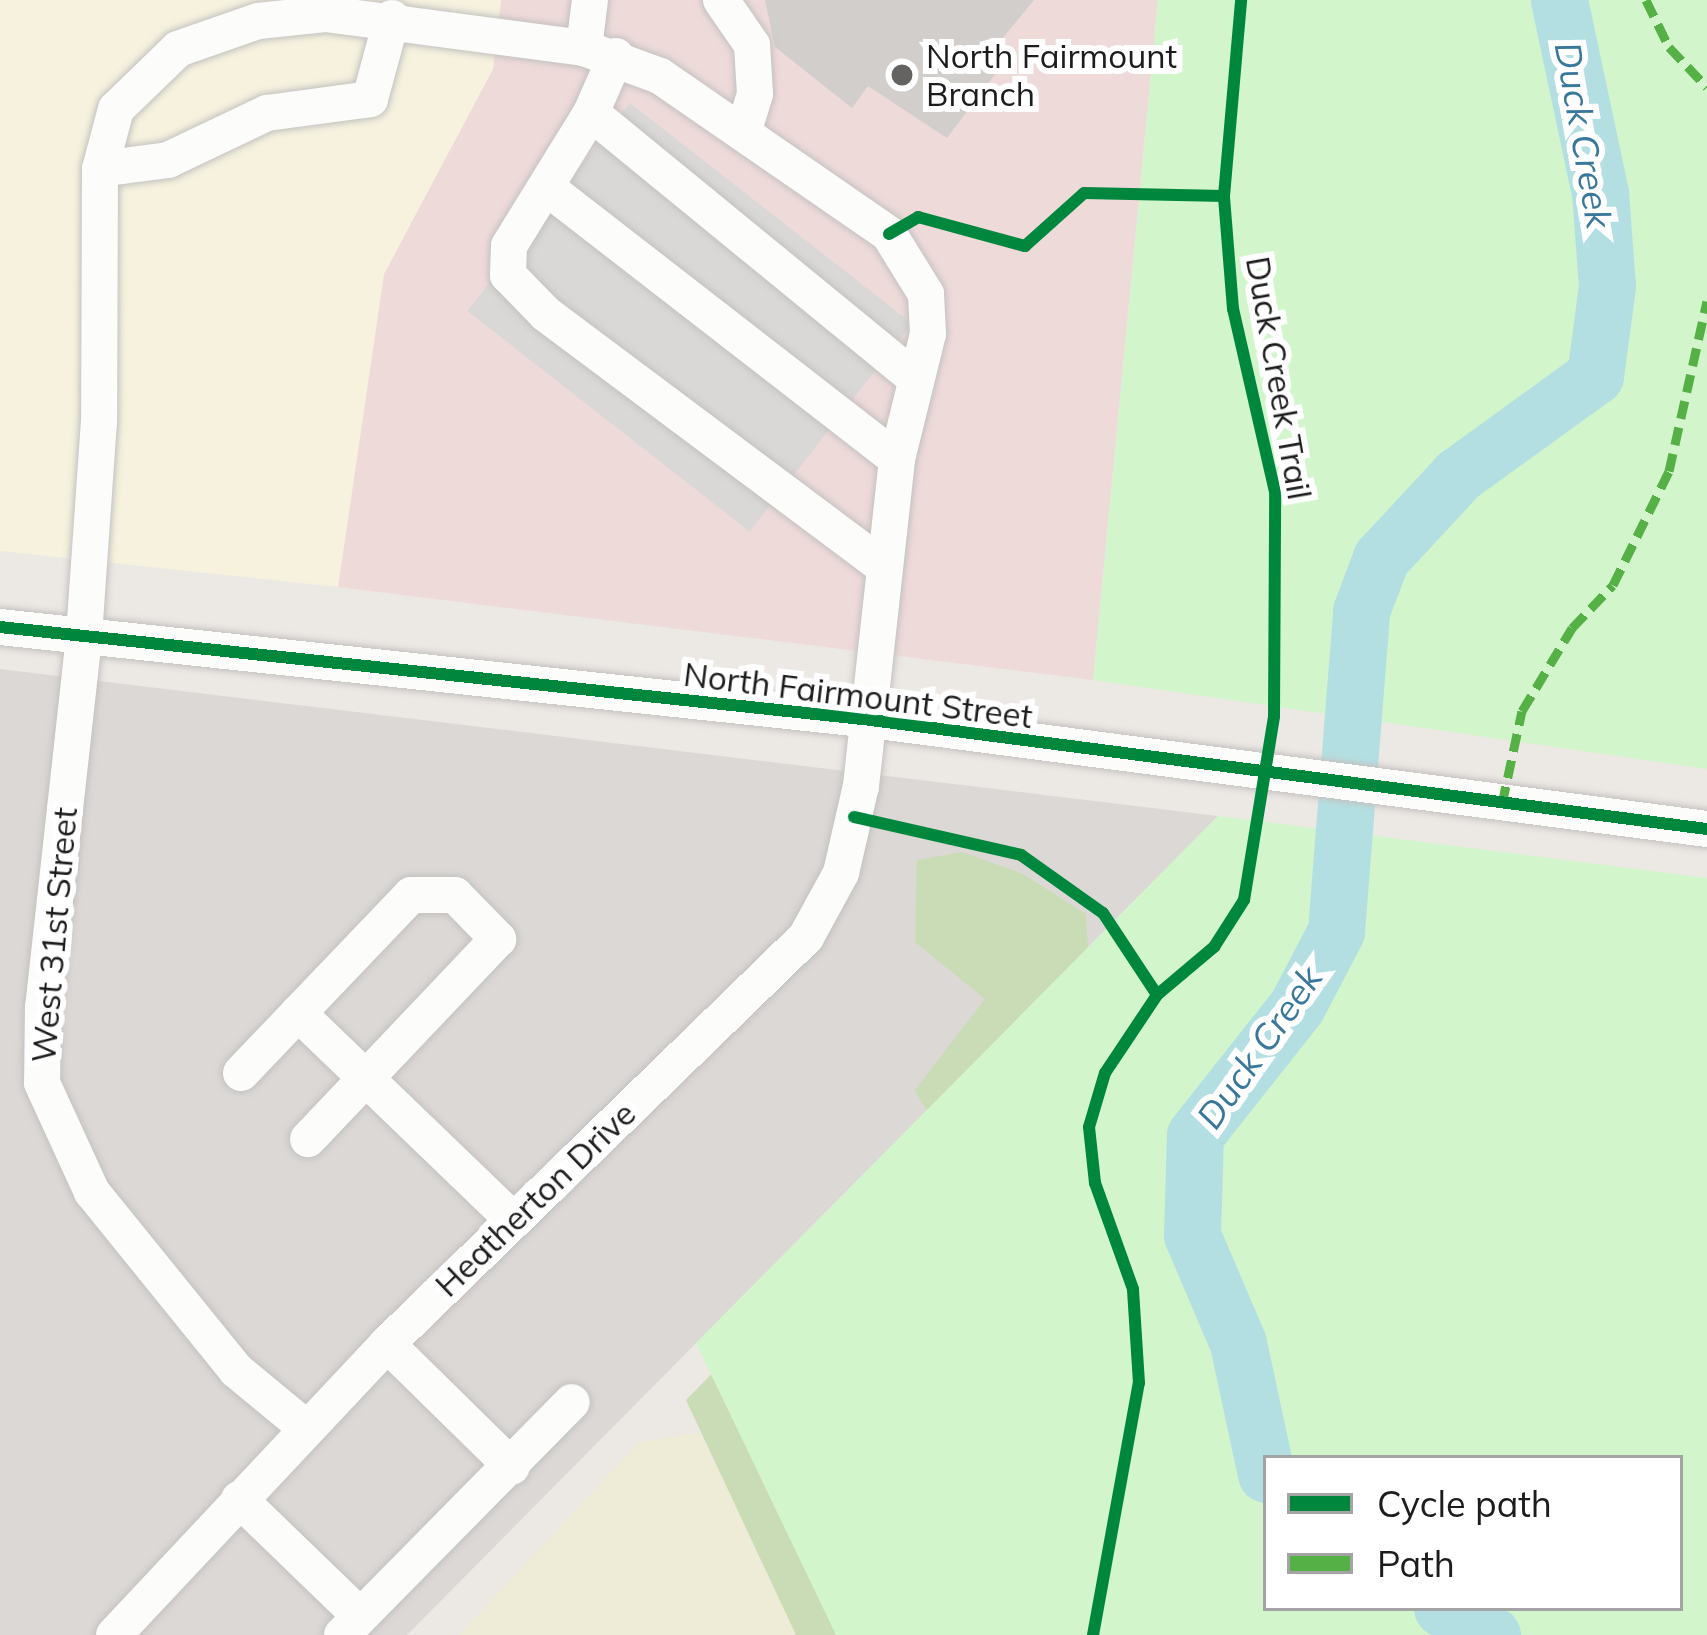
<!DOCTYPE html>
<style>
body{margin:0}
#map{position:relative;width:1707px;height:1635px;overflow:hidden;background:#ece8e4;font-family:Mulish,sans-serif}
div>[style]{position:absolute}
.residential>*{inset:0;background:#dbd8d6}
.commercial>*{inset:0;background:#efdada}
.education>*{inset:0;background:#f6f2de}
.religious>*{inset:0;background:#d9d8d6;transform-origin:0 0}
.farmland>*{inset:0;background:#eeebd6}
.forest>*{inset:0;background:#c9dcb6}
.park>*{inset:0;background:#d2f5cc}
.river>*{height:57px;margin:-28.5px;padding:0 28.5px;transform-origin:28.5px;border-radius:28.5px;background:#b4dfe2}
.building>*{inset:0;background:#d2cecb}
.roads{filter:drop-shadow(0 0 3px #c4c2c0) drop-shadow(0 0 3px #c4c2c0)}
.minor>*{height:36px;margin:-18px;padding:0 18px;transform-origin:18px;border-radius:18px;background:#fcfcfb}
.quiet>*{height:9px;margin-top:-4.5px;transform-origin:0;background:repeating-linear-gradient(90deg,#55b145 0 18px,transparent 0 27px)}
.cycleway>*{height:12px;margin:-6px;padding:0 6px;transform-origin:6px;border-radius:6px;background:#00873e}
.dots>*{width:33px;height:33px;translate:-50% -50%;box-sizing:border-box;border:6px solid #fff;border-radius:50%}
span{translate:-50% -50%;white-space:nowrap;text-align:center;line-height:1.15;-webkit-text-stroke:12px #fff;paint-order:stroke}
.poi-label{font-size:33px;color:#1c1c1c}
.left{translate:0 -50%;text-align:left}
.street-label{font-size:33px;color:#1c1c1c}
.water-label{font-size:36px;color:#39789c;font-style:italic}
.legend{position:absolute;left:1263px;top:1455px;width:420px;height:156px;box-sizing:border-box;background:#fff;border:3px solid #a4a4a4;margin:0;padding:15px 21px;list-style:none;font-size:36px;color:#1c1c1c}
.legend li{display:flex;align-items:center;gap:24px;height:60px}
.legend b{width:60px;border:3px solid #a4a4a4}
</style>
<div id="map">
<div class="residential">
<i style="clip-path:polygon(0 669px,1218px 816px,407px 1635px,0 1635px)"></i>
</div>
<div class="commercial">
<i style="clip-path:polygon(501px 0,1158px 0,1093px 680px,338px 587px,384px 274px,493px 69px)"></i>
</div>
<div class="education">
<i style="clip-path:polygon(0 0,501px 0,493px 69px,384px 274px,338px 587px,0 551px)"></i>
</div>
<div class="religious">
<i style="left:630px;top:103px;width:358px;height:264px;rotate:38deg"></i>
</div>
<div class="farmland">
<i style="clip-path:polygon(701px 1432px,797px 1635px,459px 1635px,639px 1442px)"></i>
</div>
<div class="forest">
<i style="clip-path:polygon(962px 852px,1023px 874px,1086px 914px,1095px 1067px,1062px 1635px,796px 1635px,686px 1400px,942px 1140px,915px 1090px,985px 999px,915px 942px,917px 860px)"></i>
</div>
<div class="park">
<i style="clip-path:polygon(1158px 0,1707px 0,1707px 769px,1093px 680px)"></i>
<i style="clip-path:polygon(evenodd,1218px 816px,1707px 878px,1707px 1635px,836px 1635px,696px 1343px,1218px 816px,1680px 1458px,1680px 1608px,1266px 1608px,1266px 1458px,1680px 1458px)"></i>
</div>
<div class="river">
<i style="left:1266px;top:1474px;width:134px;rotate:-102.1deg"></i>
<i style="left:1238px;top:1343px;width:117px;rotate:-113.1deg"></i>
<i style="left:1192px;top:1235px;width:100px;rotate:-88.3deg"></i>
<i style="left:1195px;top:1135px;width:164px;rotate:-51.7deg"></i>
<i style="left:1297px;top:1006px;width:85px;rotate:-62.5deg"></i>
<i style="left:1336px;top:931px;width:321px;rotate:-85.5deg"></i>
<i style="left:1361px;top:611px;width:57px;rotate:-69.3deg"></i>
<i style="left:1381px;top:558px;width:113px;rotate:-47.1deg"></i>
<i style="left:1458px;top:475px;width:169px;rotate:-35.9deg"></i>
<i style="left:1595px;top:376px;width:91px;rotate:-82.4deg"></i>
<i style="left:1607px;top:286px;width:93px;rotate:-94.3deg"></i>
<i style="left:1600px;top:193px;width:197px;rotate:-102deg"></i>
<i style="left:1442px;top:1608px;width:57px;rotate:28.4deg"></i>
</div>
<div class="building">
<i style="clip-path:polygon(765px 0,1034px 0,988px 56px,1002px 65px,947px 138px,868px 86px,852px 108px,775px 47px)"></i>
</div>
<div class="roads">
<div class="minor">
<i style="left:721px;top:0;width:55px;rotate:55.4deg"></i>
<i style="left:752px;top:45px;width:49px;rotate:86.5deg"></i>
<i style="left:755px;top:94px;width:38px;rotate:107deg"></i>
<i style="left:584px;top:48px;width:48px;rotate:-82.9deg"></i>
<i style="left:616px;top:56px;width:62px;rotate:113.7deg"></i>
<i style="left:591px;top:113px;width:419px;rotate:39.3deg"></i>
<i style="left:591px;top:113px;width:156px;rotate:121.7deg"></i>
<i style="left:509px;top:246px;width:29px;rotate:92deg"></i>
<i style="left:508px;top:275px;width:54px;rotate:45.7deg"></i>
<i style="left:546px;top:314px;width:422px;rotate:36.8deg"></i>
<i style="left:100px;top:169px;width:69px;rotate:-7.5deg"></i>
<i style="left:168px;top:160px;width:110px;rotate:-25.4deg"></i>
<i style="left:267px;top:113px;width:104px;rotate:-7.7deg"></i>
<i style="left:370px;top:99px;width:84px;rotate:-74.8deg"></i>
<i style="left:546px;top:187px;width:444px;rotate:37.8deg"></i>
<i style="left:0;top:627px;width:876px;rotate:6.09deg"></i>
<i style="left:871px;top:720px;width:843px;rotate:7.43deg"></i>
<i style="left:298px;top:1013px;width:297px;rotate:43.9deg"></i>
<i style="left:241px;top:1073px;width:246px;rotate:-46.3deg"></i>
<i style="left:411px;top:895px;width:44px"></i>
<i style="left:455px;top:895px;width:62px;rotate:45.7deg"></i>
<i style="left:498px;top:939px;width:276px;rotate:133.5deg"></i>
<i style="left:387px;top:1344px;width:175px;rotate:44.5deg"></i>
<i style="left:239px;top:1499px;width:168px;rotate:44deg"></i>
<i style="left:114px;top:1635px;width:399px;rotate:-46.8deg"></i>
<i style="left:387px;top:1344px;width:584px;rotate:-44.17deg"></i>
<i style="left:806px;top:937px;width:73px;rotate:-61.3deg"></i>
<i style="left:841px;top:873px;width:89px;rotate:-77.1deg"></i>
<i style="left:861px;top:786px;width:329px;rotate:-83.7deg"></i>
<i style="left:897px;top:459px;width:129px;rotate:-76.1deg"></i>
<i style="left:928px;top:334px;width:40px;rotate:-92.9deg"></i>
<i style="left:926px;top:294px;width:70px;rotate:-121.7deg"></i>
<i style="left:889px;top:234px;width:278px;rotate:-145.4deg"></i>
<i style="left:660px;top:76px;width:81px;rotate:-159.8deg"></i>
<i style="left:584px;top:48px;width:261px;rotate:-172.5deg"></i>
<i style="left:325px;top:14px;width:67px;rotate:174deg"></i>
<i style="left:258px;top:21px;width:85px;rotate:160.7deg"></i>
<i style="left:178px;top:49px;width:86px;rotate:135.9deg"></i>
<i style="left:116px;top:109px;width:62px;rotate:104.9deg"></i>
<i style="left:100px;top:169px;width:252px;rotate:90.2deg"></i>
<i style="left:99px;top:421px;width:217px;rotate:94deg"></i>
<i style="left:84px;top:637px;width:371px;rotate:96.3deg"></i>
<i style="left:43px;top:1006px;width:77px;rotate:90.7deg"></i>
<i style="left:42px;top:1083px;width:120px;rotate:65.4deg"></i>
<i style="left:92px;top:1192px;width:229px;rotate:51deg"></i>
<i style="left:236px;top:1370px;width:89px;rotate:39.6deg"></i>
<i style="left:342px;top:1635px;width:327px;rotate:-45.4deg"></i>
</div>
</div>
<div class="quiet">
<i style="left:1646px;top:0;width:52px;rotate:63.9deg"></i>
<i style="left:1669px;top:47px;width:55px;rotate:46.5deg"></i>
<i style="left:1502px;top:804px;width:95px;rotate:-77.9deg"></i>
<i style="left:1522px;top:711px;width:97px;rotate:-58.9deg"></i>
<i style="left:1572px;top:628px;width:59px;rotate:-46.4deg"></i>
<i style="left:1613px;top:585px;width:127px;rotate:-63.8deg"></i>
<i style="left:1669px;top:471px;width:174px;rotate:-77.4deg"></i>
</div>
<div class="cycleway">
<i style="left:889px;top:234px;width:34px;rotate:-30deg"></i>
<i style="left:918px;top:217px;width:111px;rotate:15.2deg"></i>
<i style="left:1025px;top:246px;width:79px;rotate:-41.9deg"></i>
<i style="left:1084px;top:193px;width:140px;rotate:1.2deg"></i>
<i style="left:0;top:627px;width:876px;rotate:6.09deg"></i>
<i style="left:871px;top:720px;width:843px;rotate:7.43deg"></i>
<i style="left:854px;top:817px;width:171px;rotate:12.8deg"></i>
<i style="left:1021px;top:855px;width:100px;rotate:35.3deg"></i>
<i style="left:1103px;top:913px;width:98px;rotate:56.6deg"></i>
<i style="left:1093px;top:1635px;width:256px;rotate:-79.7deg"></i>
<i style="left:1139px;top:1383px;width:94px;rotate:-93.7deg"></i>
<i style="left:1133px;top:1289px;width:113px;rotate:-109.7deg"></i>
<i style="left:1095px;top:1183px;width:56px;rotate:-96.1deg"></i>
<i style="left:1089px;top:1127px;width:56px;rotate:-73.5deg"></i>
<i style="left:1105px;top:1073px;width:94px;rotate:-56.3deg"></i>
<i style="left:1157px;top:995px;width:75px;rotate:-40.1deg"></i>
<i style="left:1214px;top:947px;width:56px;rotate:-57.4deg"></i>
<i style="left:1244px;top:900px;width:186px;rotate:-80.7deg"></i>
<i style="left:1274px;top:716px;width:224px;rotate:-89.7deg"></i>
<i style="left:1275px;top:492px;width:188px;rotate:-102.9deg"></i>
<i style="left:1233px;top:309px;width:113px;rotate:-94.6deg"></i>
<i style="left:1224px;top:196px;width:197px;rotate:-85deg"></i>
</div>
<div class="dots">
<i style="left:902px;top:75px;background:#656362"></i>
</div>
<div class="poi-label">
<span class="left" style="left:926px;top:75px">North Fairmount<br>Branch</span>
</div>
<div class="street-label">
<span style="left:1279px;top:378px;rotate:80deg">Duck Creek Trail</span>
<span style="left:858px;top:695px;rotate:7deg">North Fairmount Street</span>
<span style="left:54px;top:935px;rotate:-85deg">West 31st Street</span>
<span style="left:535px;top:1199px;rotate:-44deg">Heatherton Drive</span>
</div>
<div class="water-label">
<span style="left:1584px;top:135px;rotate:80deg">Duck Creek</span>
<span style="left:1259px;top:1047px;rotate:-55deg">Duck Creek</span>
</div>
<ul class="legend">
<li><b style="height:15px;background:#00873e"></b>Cycle path</li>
<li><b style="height:15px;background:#55b145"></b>Path</li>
</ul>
</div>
